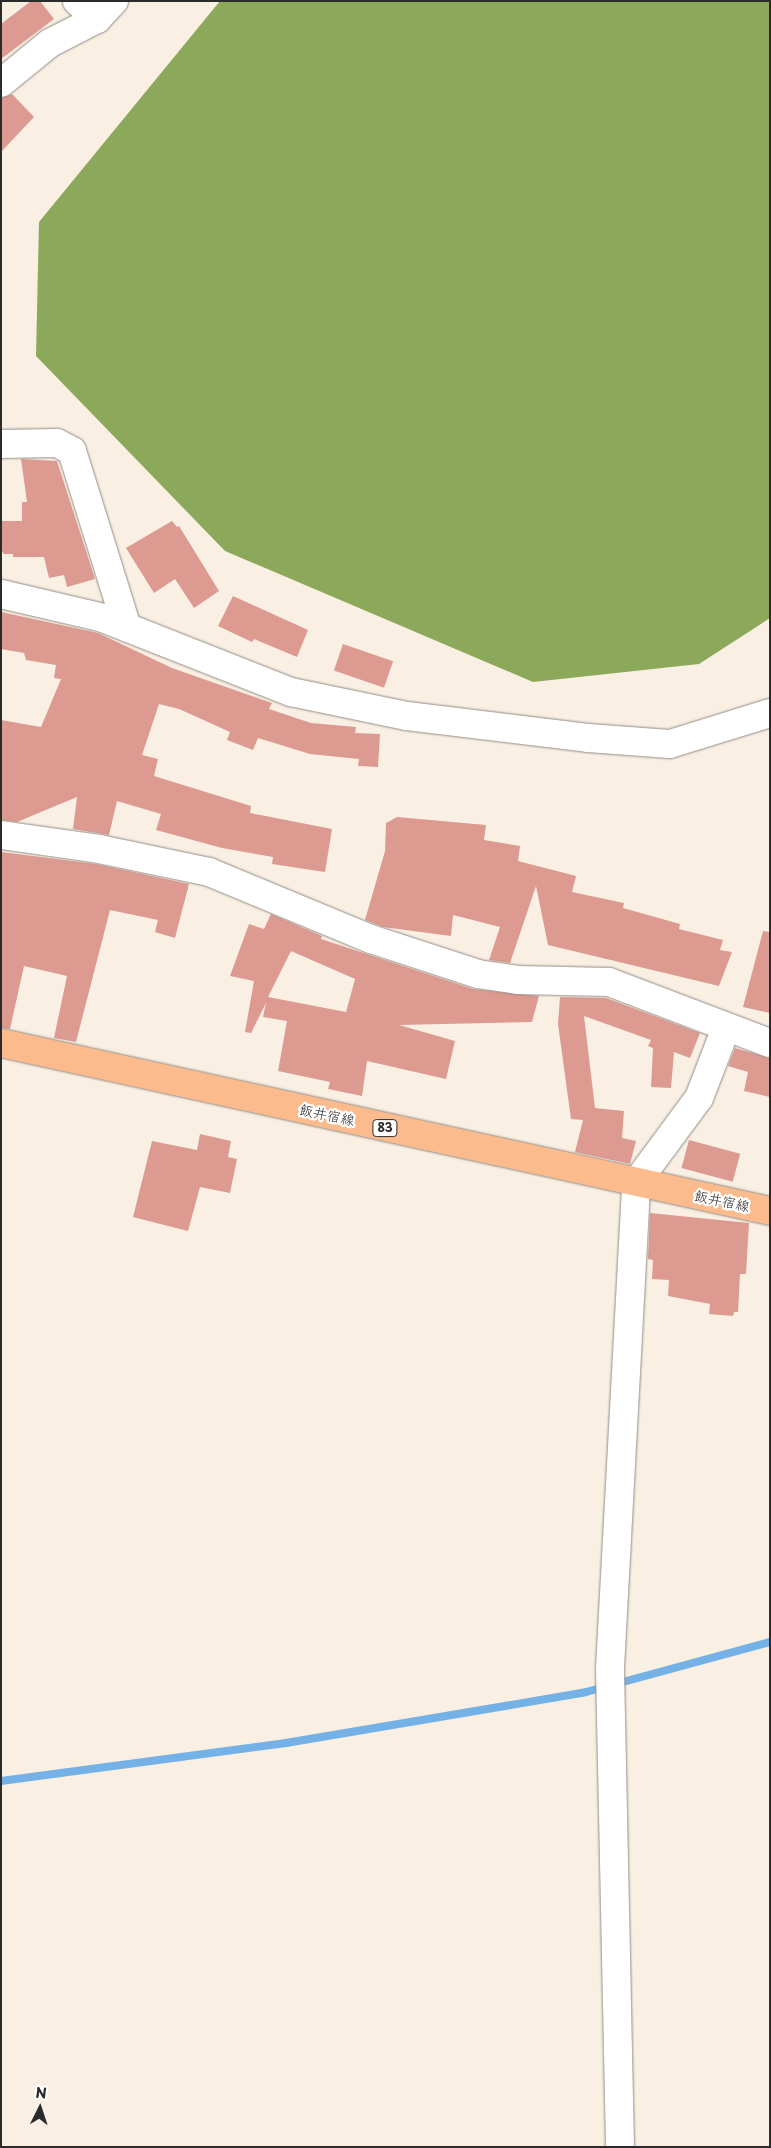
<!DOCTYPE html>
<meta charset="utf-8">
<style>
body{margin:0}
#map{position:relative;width:771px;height:2148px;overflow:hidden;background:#faefe3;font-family:"Playpen Sans","Klee One",sans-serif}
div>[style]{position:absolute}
.forest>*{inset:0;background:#8ca95b}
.stream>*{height:8px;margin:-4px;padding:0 4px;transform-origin:4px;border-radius:4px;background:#74b1e6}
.building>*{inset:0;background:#dc9a91;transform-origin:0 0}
.roads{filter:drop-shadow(0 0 1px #928d87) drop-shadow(0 0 1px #928d87)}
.street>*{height:28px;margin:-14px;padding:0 14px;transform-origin:14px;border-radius:14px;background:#fff}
.primary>*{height:28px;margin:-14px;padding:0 14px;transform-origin:14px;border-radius:14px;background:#fbbb8d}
span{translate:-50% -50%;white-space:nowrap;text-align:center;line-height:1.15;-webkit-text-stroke:4.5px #fff;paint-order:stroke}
.shield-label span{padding:1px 4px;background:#fff;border:1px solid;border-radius:4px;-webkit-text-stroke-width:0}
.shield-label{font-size:12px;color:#2b2b2b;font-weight:700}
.street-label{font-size:14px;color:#2b2b2b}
.frame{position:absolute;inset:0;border:2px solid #2b2b2b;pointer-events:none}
.north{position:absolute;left:15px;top:2083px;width:50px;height:50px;-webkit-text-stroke:4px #fff;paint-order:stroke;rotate:4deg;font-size:14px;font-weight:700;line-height:20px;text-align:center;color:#2b2b2b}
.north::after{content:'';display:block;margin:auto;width:18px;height:22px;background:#2b2b2b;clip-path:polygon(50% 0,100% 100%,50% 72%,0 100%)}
</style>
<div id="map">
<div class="forest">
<i style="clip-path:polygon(220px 1px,770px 1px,770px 618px,699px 664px,533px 682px,225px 551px,36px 356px,39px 222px)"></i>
</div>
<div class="stream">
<i style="left:1px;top:1781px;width:288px;rotate:-7.6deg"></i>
<i style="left:286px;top:1743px;width:304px;rotate:-9.6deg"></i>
<i style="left:586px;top:1692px;width:191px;rotate:-15.2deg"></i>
</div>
<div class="building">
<i style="clip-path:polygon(31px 1px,40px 1px,54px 19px,1px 59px,1px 24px)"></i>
<i style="clip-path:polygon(12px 94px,34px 117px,1px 152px,1px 98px)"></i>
<i style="clip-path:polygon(21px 459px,57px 461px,95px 579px,67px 587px,64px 575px,49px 578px,44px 557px,13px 557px,13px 554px,4px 554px,1px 550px,1px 521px,22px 521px,22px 502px,27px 502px)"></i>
<i style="clip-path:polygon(172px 521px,177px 527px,179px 526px,219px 591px,194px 608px,175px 579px,154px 593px,126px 548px)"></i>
<i style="clip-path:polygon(233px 596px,308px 630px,297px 657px,254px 639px,252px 642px,218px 626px)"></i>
<i style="clip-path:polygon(1px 612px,98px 633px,172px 668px,272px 703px,269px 709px,311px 723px,356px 727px,355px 733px,380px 734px,378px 767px,358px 766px,359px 759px,310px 754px,258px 738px,253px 750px,227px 740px,230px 732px,179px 709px,159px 704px,142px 755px,158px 759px,154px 776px,251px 806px,250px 813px,332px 829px,325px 872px,272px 864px,273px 857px,222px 848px,156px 830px,161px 814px,117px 801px,109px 835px,73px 829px,77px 797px,17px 822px,1px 820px,1px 720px,41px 727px,61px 679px,54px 678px,56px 665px,26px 660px,24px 653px,1px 649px)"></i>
<i style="left:343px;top:644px;width:53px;height:28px;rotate:19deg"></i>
<i style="clip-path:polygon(397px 817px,486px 825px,484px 840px,520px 846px,518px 861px,576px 876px,572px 892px,624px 903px,623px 908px,680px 924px,679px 929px,723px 940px,720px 950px,732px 952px,719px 986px,548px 945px,536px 886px,510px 963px,489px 960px,500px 927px,453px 915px,451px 936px,383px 927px,365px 920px,385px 851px,386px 823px)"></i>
<i style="clip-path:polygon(1px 852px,96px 864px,189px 884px,175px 938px,155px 932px,158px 920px,110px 910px,76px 1042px,54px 1038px,67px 976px,24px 966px,10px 1029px,1px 1028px)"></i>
<i style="clip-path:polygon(evenodd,271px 914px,322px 936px,321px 939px,473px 989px,539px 996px,532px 1022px,399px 1025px,455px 1041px,446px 1079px,367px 1061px,362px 1096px,328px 1089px,330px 1082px,278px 1071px,287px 1021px,263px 1017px,266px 1003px,251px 1033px,245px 1032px,254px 981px,230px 976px,249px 924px,264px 929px,271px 914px,291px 951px,355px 979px,346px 1012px,268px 997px,291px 951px)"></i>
<i style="clip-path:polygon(763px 931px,770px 932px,770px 1013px,743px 1007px)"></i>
<i style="clip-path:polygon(560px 997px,606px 998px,700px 1033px,690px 1058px,674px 1052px,671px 1088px,651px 1087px,653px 1048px,648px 1046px,651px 1040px,584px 1016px,595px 1108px,624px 1111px,622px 1138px,636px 1141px,630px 1164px,575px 1152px,583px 1120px,571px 1119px,558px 1024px)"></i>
<i style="clip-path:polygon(735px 1048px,770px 1058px,770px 1097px,744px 1091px,748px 1072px,728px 1066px)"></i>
<i style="clip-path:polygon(200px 1134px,231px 1141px,228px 1157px,237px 1159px,230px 1193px,200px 1187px,188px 1231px,133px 1217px,152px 1141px,197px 1150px)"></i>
<i style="left:689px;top:1140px;width:53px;height:29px;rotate:15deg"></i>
<i style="clip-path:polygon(650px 1213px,749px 1223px,746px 1274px,740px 1274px,738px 1312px,734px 1312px,733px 1316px,709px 1314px,710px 1304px,668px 1296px,669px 1280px,652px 1279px,653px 1260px,648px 1259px)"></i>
</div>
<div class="roads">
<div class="street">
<i style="left:77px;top:1px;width:27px;rotate:42deg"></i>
<i style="left:1px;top:83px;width:63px;rotate:-39.2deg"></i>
<i style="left:50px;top:43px;width:53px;rotate:-27.1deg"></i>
<i style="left:97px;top:19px;width:25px;rotate:-47deg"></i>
<i style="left:1px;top:444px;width:56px;rotate:-1deg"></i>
<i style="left:57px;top:443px;width:17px;rotate:28deg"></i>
<i style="left:72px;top:451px;width:185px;rotate:72.7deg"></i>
<i style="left:1px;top:594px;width:105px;rotate:13.2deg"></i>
<i style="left:103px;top:618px;width:202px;rotate:21.5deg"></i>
<i style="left:291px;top:692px;width:118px;rotate:11.7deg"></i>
<i style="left:407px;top:716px;width:182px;rotate:6.9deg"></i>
<i style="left:588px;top:738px;width:82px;rotate:4.2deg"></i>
<i style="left:670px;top:744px;width:105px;rotate:-17.2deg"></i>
<i style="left:1px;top:835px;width:99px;rotate:8.1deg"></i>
<i style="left:99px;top:849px;width:112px;rotate:11.8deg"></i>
<i style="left:209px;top:872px;width:175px;rotate:22.5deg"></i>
<i style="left:371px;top:939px;width:113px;rotate:18.1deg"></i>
<i style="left:478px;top:974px;width:40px;rotate:8.5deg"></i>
<i style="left:518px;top:980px;width:91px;rotate:1.3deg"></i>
<i style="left:609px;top:982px;width:172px;rotate:20.8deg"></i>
<i style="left:620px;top:2147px;width:479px;rotate:-91.2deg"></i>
<i style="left:610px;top:1668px;width:486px;rotate:-86.9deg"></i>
<i style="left:636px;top:1183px;width:106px;rotate:-53.5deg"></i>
<i style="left:699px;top:1098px;width:75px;rotate:-68.9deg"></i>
</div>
<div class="primary">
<i style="left:1px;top:1043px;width:787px;rotate:12.32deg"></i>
</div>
</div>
<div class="shield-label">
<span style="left:385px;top:1128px">83</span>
</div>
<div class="street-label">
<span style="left:327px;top:1115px;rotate:12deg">飯井宿線</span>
<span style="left:722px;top:1201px;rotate:12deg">飯井宿線</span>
</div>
<div class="frame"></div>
<div class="north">N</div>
</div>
